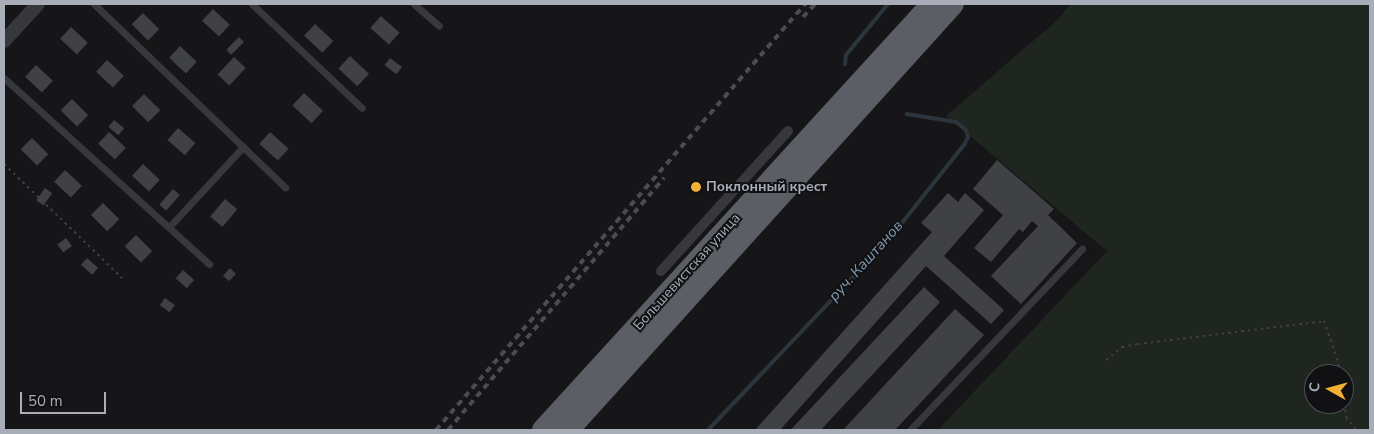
<!DOCTYPE html>
<meta charset="utf-8">
<style>
body{margin:0}
#map{position:relative;width:1374px;height:434px;overflow:hidden;background:#161618;font-family:"Nunito Sans",sans-serif}
div>[style]{position:absolute}
.green>*{inset:0;background:#1e261f}
.stream>*{height:4px;margin:-2px;padding:0 2px;transform-origin:2px;border-radius:2px;background:#2c353c}
.building>*{inset:0;background:#404145;transform-origin:0 0}
.path>*{height:2px;margin-top:-1px;transform-origin:0;background:repeating-linear-gradient(90deg,#3d3f44 0 2.5px,transparent 0 6.5px)}
.service>*{height:7px;margin:-3.5px;padding:0 3.5px;transform-origin:3.5px;border-radius:3.5px;background:#37383d}
.pedestrian>*{height:10px;margin:-5px;padding:0 5px;transform-origin:5px;border-radius:5px;background:#37383d}
.minor>*{height:14px;margin:-7px;padding:0 7px;transform-origin:7px;border-radius:7px;background:#37383d}
.trunk>*{height:22px;margin:-11px;padding:0 11px;transform-origin:11px;border-radius:11px;background:#5b5e65}
.rail>*{height:4px;margin-top:-2px;transform-origin:0;background:repeating-linear-gradient(90deg,#4a4c52 0 6px,transparent 0 11px)}
.dots>*{width:14px;height:14px;translate:-50% -50%;box-sizing:border-box;border:2px solid #111113;border-radius:50%}
span{translate:-50% -50%;white-space:nowrap;text-align:center;line-height:1.15;-webkit-text-stroke:4px #111113;paint-order:stroke}
.poi-label{font-size:14px;color:#a8adb8;font-weight:700}
.left{translate:0 -50%;text-align:left}
.street-label{font-size:14px;color:#a8adb8}
.water-label{font-size:15px;color:#7f9bb3;font-style:italic}
.frame{position:absolute;inset:0;border:5px solid #a8adb8;pointer-events:none}
.north{position:absolute;left:1304px;top:364px;width:50px;height:50px;box-sizing:border-box;background:#111113;border:1px solid #4d4f55;border-radius:50%;rotate:277deg;font-size:14px;font-weight:700;line-height:20px;text-align:center;color:#a8adb8}
.north::after{content:'';display:block;margin:auto;width:18px;height:22px;background:#f2b134;clip-path:polygon(50% 0,100% 100%,50% 72%,0 100%)}
.scale{position:absolute;left:20px;top:392px;width:86px;height:22px;box-sizing:border-box;border:2px solid #a8adb8;border-top:0;padding-left:6px;font-size:15px;line-height:18px;white-space:nowrap;color:#a8adb8;-webkit-text-stroke:4px #111113;paint-order:stroke}
</style>
<div id="map">
<div class="green">
<i style="clip-path:polygon(evenodd,1071px 4px,1370px 4px,1370px 430px,938px 430px,1107px 251px,946px 116px,1053px 24px,1071px 4px,1314px 374px,1344px 374px,1344px 404px,1314px 404px,1314px 374px)"></i>
</div>
<div class="stream">
<i style="left:845px;top:64px;width:9px;rotate:-84deg"></i>
<i style="left:846px;top:55px;width:66px;rotate:-50.5deg"></i>
<i style="left:708px;top:430px;width:265px;rotate:-46.5deg"></i>
<i style="left:890px;top:238px;width:119px;rotate:-51.5deg"></i>
<i style="left:964px;top:145px;width:9px;rotate:-63deg"></i>
<i style="left:968px;top:137px;width:7px;rotate:-106deg"></i>
<i style="left:966px;top:130px;width:13px;rotate:-141deg"></i>
<i style="left:956px;top:122px;width:50px;rotate:-170.7deg"></i>
</div>
<div class="building">
<i style="left:213px;top:9px;width:23px;height:16px;rotate:43deg"></i>
<i style="left:143px;top:13px;width:23px;height:16px;rotate:45deg"></i>
<i style="left:381px;top:16px;width:25px;height:16px;rotate:42deg"></i>
<i style="left:315px;top:24px;width:25px;height:16px;rotate:43deg"></i>
<i style="left:71px;top:27px;width:23px;height:16px;rotate:43deg"></i>
<i style="left:239px;top:37px;width:7px;height:18px;rotate:45deg"></i>
<i style="left:180px;top:46px;width:23px;height:16px;rotate:43deg"></i>
<i style="left:350px;top:56px;width:26px;height:17px;rotate:43deg"></i>
<i style="left:234px;top:57px;width:16px;height:24px;rotate:43deg"></i>
<i style="left:390px;top:58px;width:15px;height:9px;rotate:37deg"></i>
<i style="left:107px;top:60px;width:23px;height:16px;rotate:43deg"></i>
<i style="left:36px;top:65px;width:23px;height:16px;rotate:43deg"></i>
<i style="left:304px;top:93px;width:26px;height:17px;rotate:43deg"></i>
<i style="left:144px;top:94px;width:23px;height:17px;rotate:45deg"></i>
<i style="left:72px;top:99px;width:23px;height:16px;rotate:45deg"></i>
<i style="left:114px;top:120px;width:13px;height:9px;rotate:39deg"></i>
<i style="left:178px;top:128px;width:23px;height:16px;rotate:41deg"></i>
<i style="left:109px;top:132px;width:23px;height:16px;rotate:43deg"></i>
<i style="left:270px;top:132px;width:25px;height:16px;rotate:42deg"></i>
<i style="left:32px;top:138px;width:23px;height:16px;rotate:45deg"></i>
<i style="clip-path:polygon(997px 160px,1054px 209px,1048px 215px,1077px 243px,1021px 304px,991px 276px,1038px 226px,1032px 221px,1023px 232px,1019px 229px,991px 262px,974px 248px,1003px 215px,973px 189px)"></i>
<i style="left:143px;top:164px;width:23px;height:16px;rotate:43deg"></i>
<i style="left:65px;top:170px;width:23px;height:16px;rotate:43deg"></i>
<i style="left:45px;top:188px;width:9px;height:15px;rotate:36deg"></i>
<i style="left:173px;top:189px;width:9px;height:21px;rotate:41deg"></i>
<i style="clip-path:polygon(948px 193px,958px 202px,965px 193px,984px 210px,944px 256px,1004px 310px,991px 324px,926px 266px,780px 430px,755px 430px,932px 232px,921px 223px)"></i>
<i style="left:225px;top:199px;width:16px;height:23px;rotate:40deg"></i>
<i style="left:103px;top:203px;width:23px;height:17px;rotate:45deg"></i>
<i style="left:136px;top:235px;width:23px;height:16px;rotate:45deg"></i>
<i style="left:66px;top:238px;width:10px;height:11px;rotate:53deg"></i>
<i style="left:87px;top:258px;width:15px;height:9px;rotate:42deg"></i>
<i style="clip-path:polygon(230px 268px,236px 274px,229px 281px,223px 276px)"></i>
<i style="left:183px;top:270px;width:15px;height:11px;rotate:42deg"></i>
<i style="left:924px;top:287px;width:22px;height:195px;rotate:43deg"></i>
<i style="left:165px;top:298px;width:12px;height:9px;rotate:35deg"></i>
<i style="clip-path:polygon(955px 309px,984px 335px,895px 430px,843px 430px)"></i>
</div>
<div class="path">
<i style="left:4px;top:164px;width:164px;rotate:44deg"></i>
<i style="left:1106px;top:360px;width:21px;rotate:-39deg"></i>
<i style="left:1122px;top:347px;width:16px;rotate:-11deg"></i>
<i style="left:1138px;top:344px;width:187px;rotate:-7deg"></i>
<i style="left:1324px;top:321px;width:56px;rotate:71.2deg"></i>
<i style="left:1344px;top:384px;width:33px;rotate:87deg"></i>
<i style="left:1346px;top:417px;width:16px;rotate:52deg"></i>
</div>
<div class="service">
<i style="left:94px;top:4px;width:265px;rotate:43.8deg"></i>
<i style="left:252px;top:4px;width:151px;rotate:43.4deg"></i>
<i style="left:414px;top:4px;width:33px;rotate:41deg"></i>
<i style="left:4px;top:78px;width:277px;rotate:42.2deg"></i>
<i style="left:170px;top:226px;width:108px;rotate:-47.3deg"></i>
<i style="left:910px;top:430px;width:250px;rotate:-46.5deg"></i>
</div>
<div class="pedestrian">
<i style="left:661px;top:271px;width:189px;rotate:-47.8deg"></i>
</div>
<div class="minor">
<i style="left:4px;top:41px;width:50px;rotate:-47.4deg"></i>
</div>
<div class="trunk">
<i style="left:543px;top:430px;width:577px;rotate:-47.6deg"></i>
<i style="left:568px;top:430px;width:574px;rotate:-47.89deg"></i>
</div>
<div class="rail">
<i style="left:803px;top:17px;width:18px;rotate:-47deg"></i>
<i style="left:436px;top:430px;width:564px;rotate:-49.1deg"></i>
<i style="left:448px;top:430px;width:332px;rotate:-49.4deg"></i>
</div>
<div class="dots">
<i style="left:696px;top:187px;background:#f2b134"></i>
</div>
<div class="poi-label">
<span class="left" style="left:706px;top:187px">Поклонный крест</span>
</div>
<div class="street-label">
<span style="left:687px;top:272px;rotate:-48deg">Большевистская улица</span>
</div>
<div class="water-label">
<span style="left:866px;top:261px;rotate:-48deg">руч. Каштанов</span>
</div>
<div class="frame"></div>
<div class="north">С</div>
<div class="scale">50 m</div>
</div>
